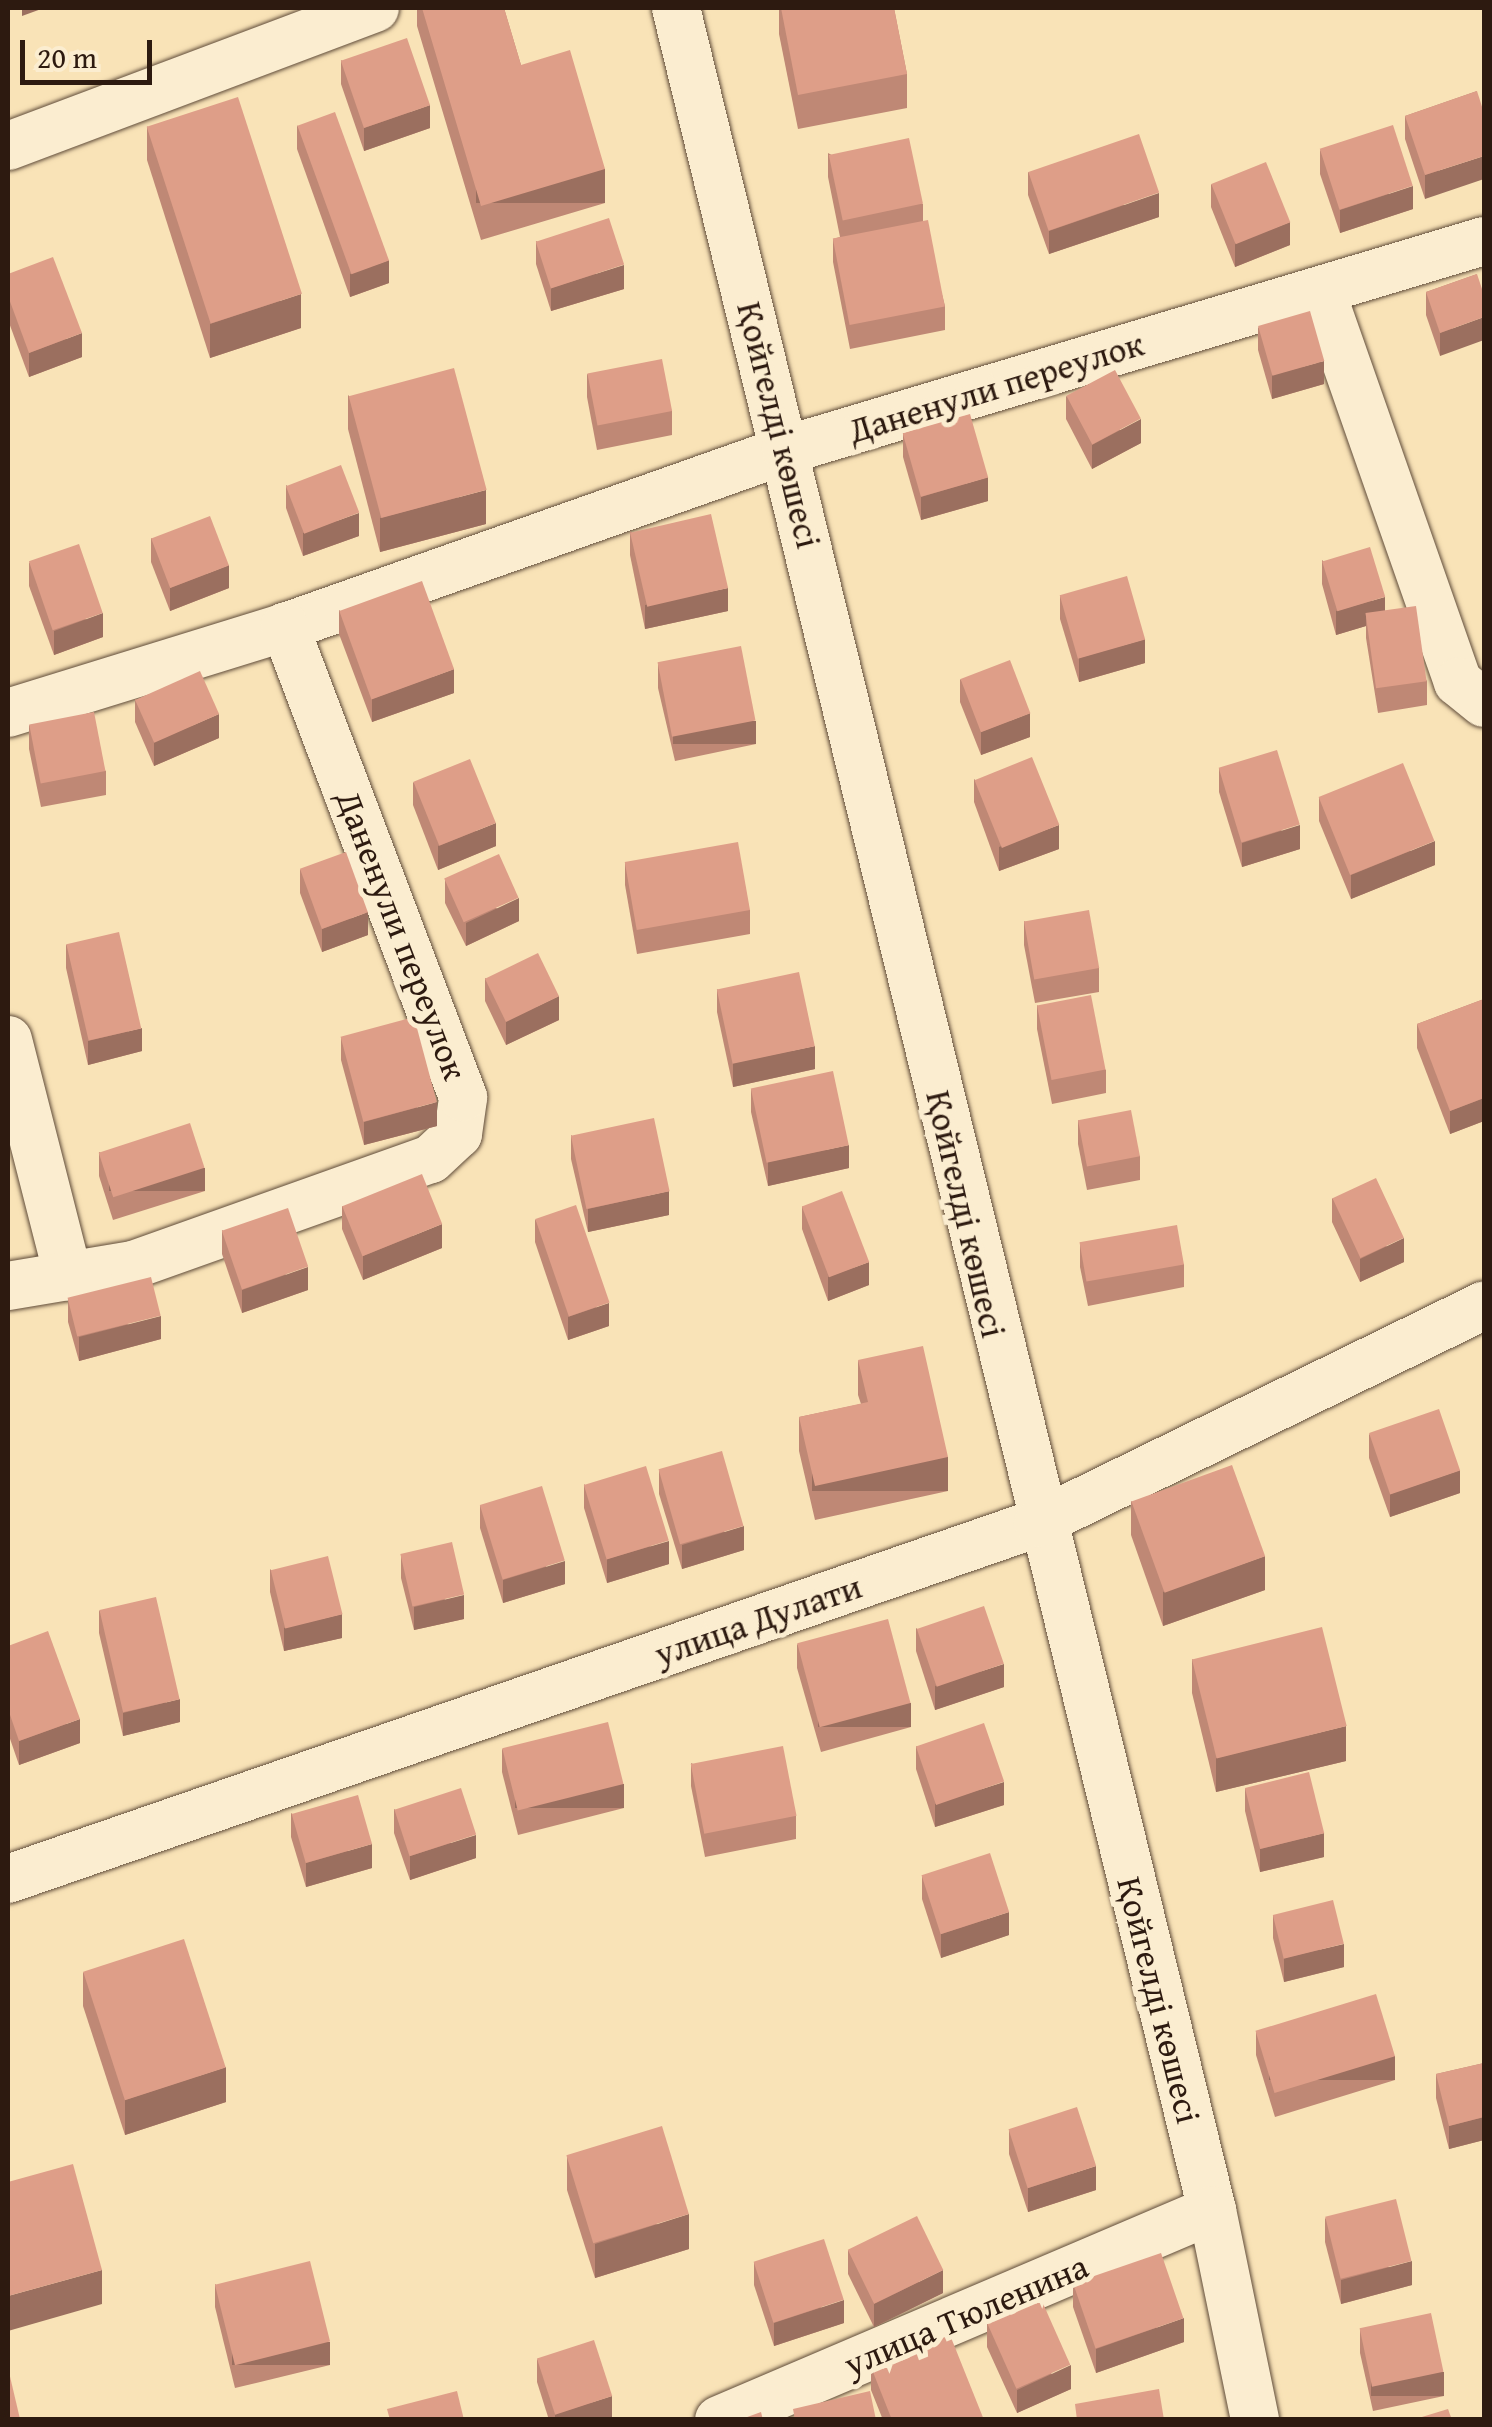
<!DOCTYPE html>
<meta charset="utf-8">
<style>
body{margin:0}
#map{position:relative;width:1492px;height:2427px;overflow:hidden;background:#f9e3b7;font-family:"Gentium Book Plus",serif}
div>[style]{position:absolute}
.roads{filter:drop-shadow(0 0 2px #604c3a) drop-shadow(0 0 2px #604c3a)}
.street>*{height:48px;margin:-24px;padding:0 24px;transform-origin:24px;border-radius:24px;background:#fbedd0}
.wall>*{inset:0;background:#bf8875}
.shaded-wall>*{inset:0;background:#9b6f5f;transform-origin:0 0}
.building>*{inset:0;background:#de9e88;transform-origin:0 0}
span{translate:-50% -50%;white-space:nowrap;text-align:center;line-height:1.15;-webkit-text-stroke:10px #fbedd0;paint-order:stroke}
.street-label{font-size:35px;color:#2d1a10}
.frame{position:absolute;inset:0;border:10px solid #2d1a10;pointer-events:none}
.scale{position:absolute;left:20px;top:40px;width:132px;height:45px;box-sizing:border-box;border:5px solid #2d1a10;border-top:0;padding-left:12px;font-size:30px;line-height:35px;white-space:nowrap;color:#2d1a10;-webkit-text-stroke:8px #fbedd0;paint-order:stroke}
</style>
<div id="map">
<div class="roads">
<div class="street">
<i style="left:676px;top:8px;width:2266px;rotate:76.32deg"></i>
<i style="left:1212px;top:2210px;width:214px;rotate:78.4deg"></i>
<i style="left:8px;top:146px;width:392px;rotate:-20.6deg"></i>
<i style="left:1321px;top:291px;width:414px;rotate:70.7deg"></i>
<i style="left:1458px;top:682px;width:33px;rotate:39deg"></i>
<i style="left:8px;top:713px;width:290px;rotate:-17.2deg"></i>
<i style="left:285px;top:627px;width:531px;rotate:-19.46deg"></i>
<i style="left:786px;top:450px;width:729px;rotate:-16.67deg"></i>
<i style="left:8px;top:1040px;width:244px;rotate:75.7deg"></i>
<i style="left:8px;top:1286px;width:127px;rotate:-9.5deg"></i>
<i style="left:133px;top:1265px;width:316px;rotate:-19.6deg"></i>
<i style="left:431px;top:1159px;width:37px;rotate:-43deg"></i>
<i style="left:458px;top:1134px;width:37px;rotate:-82deg"></i>
<i style="left:463px;top:1097px;width:503px;rotate:-110.74deg"></i>
<i style="left:8px;top:1879px;width:1090px;rotate:-19.07deg"></i>
<i style="left:1038px;top:1523px;width:496px;rotate:-26deg"></i>
<i style="left:719px;top:2420px;width:536px;rotate:-23.07deg"></i>
</div>
</div>
<div class="wall">
<i style="clip-path:polygon(417px 8px,504px 8px,521px 65px,605px 203px,481px 240px,417px 26px)"></i>
<i style="clip-path:polygon(779px 8px,894px 8px,907px 74px,907px 108px,798px 129px,779px 34px)"></i>
<i style="clip-path:polygon(341px 60px,430px 128px,364px 151px,341px 84px)"></i>
<i style="clip-path:polygon(1477px 91px,1425px 199px,1405px 139px,1405px 116px)"></i>
<i style="clip-path:polygon(297px 125px,389px 283px,350px 297px,297px 149px)"></i>
<i style="clip-path:polygon(147px 126px,301px 328px,210px 358px,147px 160px)"></i>
<i style="clip-path:polygon(1320px 150px,1413px 209px,1340px 233px,1320px 174px)"></i>
<i style="clip-path:polygon(828px 153px,923px 204px,923px 221px,945px 306px,945px 330px,850px 349px,833px 262px,833px 239px,840px 237px,828px 177px)"></i>
<i style="clip-path:polygon(1028px 172px,1159px 217px,1049px 254px,1028px 195px)"></i>
<i style="clip-path:polygon(1211px 184px,1290px 245px,1235px 267px,1211px 207px)"></i>
<i style="clip-path:polygon(536px 241px,624px 289px,551px 311px,536px 264px)"></i>
<i style="clip-path:polygon(8px 274px,82px 357px,29px 377px,8px 320px)"></i>
<i style="clip-path:polygon(1477px 274px,1440px 356px,1426px 315px,1426px 292px)"></i>
<i style="clip-path:polygon(1258px 327px,1324px 384px,1272px 399px,1258px 350px)"></i>
<i style="clip-path:polygon(587px 374px,672px 411px,672px 435px,597px 450px,587px 397px)"></i>
<i style="clip-path:polygon(348px 395px,486px 524px,380px 552px,348px 429px)"></i>
<i style="clip-path:polygon(1066px 396px,1141px 443px,1092px 469px,1066px 419px)"></i>
<i style="clip-path:polygon(903px 433px,988px 501px,921px 520px,903px 457px)"></i>
<i style="clip-path:polygon(286px 485px,359px 536px,303px 556px,286px 508px)"></i>
<i style="clip-path:polygon(630px 531px,728px 611px,645px 629px,630px 555px)"></i>
<i style="clip-path:polygon(151px 538px,229px 588px,170px 611px,151px 562px)"></i>
<i style="clip-path:polygon(1322px 560px,1385px 611px,1427px 681px,1427px 705px,1378px 713px,1366px 638px,1366px 626px,1336px 635px,1322px 584px)"></i>
<i style="clip-path:polygon(29px 562px,103px 637px,54px 655px,29px 586px)"></i>
<i style="clip-path:polygon(1060px 595px,1145px 663px,1079px 682px,1060px 619px)"></i>
<i style="clip-path:polygon(339px 610px,454px 693px,372px 722px,339px 634px)"></i>
<i style="clip-path:polygon(658px 664px,756px 744px,675px 761px,658px 688px)"></i>
<i style="clip-path:polygon(960px 679px,1030px 737px,981px 755px,960px 702px)"></i>
<i style="clip-path:polygon(135px 699px,219px 738px,154px 766px,135px 722px)"></i>
<i style="clip-path:polygon(29px 725px,106px 771px,106px 795px,41px 807px,29px 749px)"></i>
<i style="clip-path:polygon(1219px 768px,1300px 849px,1242px 867px,1219px 792px)"></i>
<i style="clip-path:polygon(974px 779px,1059px 849px,999px 871px,974px 802px)"></i>
<i style="clip-path:polygon(413px 782px,496px 846px,438px 870px,413px 805px)"></i>
<i style="clip-path:polygon(1319px 797px,1435px 865px,1351px 899px,1319px 821px)"></i>
<i style="clip-path:polygon(625px 862px,750px 910px,750px 934px,637px 954px,625px 885px)"></i>
<i style="clip-path:polygon(300px 869px,368px 935px,322px 952px,300px 893px)"></i>
<i style="clip-path:polygon(445px 879px,519px 921px,466px 946px,445px 903px)"></i>
<i style="clip-path:polygon(1024px 921px,1099px 968px,1099px 992px,1035px 1003px,1024px 945px)"></i>
<i style="clip-path:polygon(66px 944px,142px 1051px,88px 1065px,66px 968px)"></i>
<i style="clip-path:polygon(485px 978px,559px 1020px,506px 1045px,485px 1001px)"></i>
<i style="clip-path:polygon(717px 989px,815px 1069px,733px 1087px,717px 1012px)"></i>
<i style="clip-path:polygon(1484px 999px,1484px 1121px,1450px 1134px,1417px 1048px,1417px 1024px)"></i>
<i style="clip-path:polygon(1037px 1005px,1106px 1070px,1106px 1093px,1052px 1104px,1037px 1029px)"></i>
<i style="clip-path:polygon(341px 1037px,437px 1126px,364px 1145px,341px 1060px)"></i>
<i style="clip-path:polygon(751px 1089px,849px 1168px,768px 1186px,751px 1112px)"></i>
<i style="clip-path:polygon(1078px 1120px,1140px 1156px,1140px 1180px,1087px 1190px,1078px 1144px)"></i>
<i style="clip-path:polygon(571px 1135px,669px 1215px,588px 1232px,571px 1159px)"></i>
<i style="clip-path:polygon(99px 1152px,205px 1191px,113px 1220px,99px 1176px)"></i>
<i style="clip-path:polygon(1332px 1198px,1404px 1262px,1360px 1282px,1332px 1222px)"></i>
<i style="clip-path:polygon(342px 1206px,442px 1248px,363px 1280px,342px 1229px)"></i>
<i style="clip-path:polygon(802px 1206px,869px 1285px,828px 1301px,802px 1229px)"></i>
<i style="clip-path:polygon(535px 1219px,609px 1326px,568px 1340px,535px 1242px)"></i>
<i style="clip-path:polygon(222px 1230px,308px 1290px,242px 1313px,222px 1254px)"></i>
<i style="clip-path:polygon(1080px 1244px,1184px 1264px,1184px 1287px,1088px 1306px,1080px 1267px)"></i>
<i style="clip-path:polygon(68px 1298px,161px 1339px,79px 1361px,68px 1322px)"></i>
<i style="clip-path:polygon(858px 1360px,948px 1491px,815px 1520px,799px 1451px,799px 1417px,861px 1404px,858px 1395px)"></i>
<i style="clip-path:polygon(1369px 1434px,1460px 1493px,1390px 1517px,1369px 1458px)"></i>
<i style="clip-path:polygon(659px 1470px,744px 1550px,682px 1569px,659px 1494px)"></i>
<i style="clip-path:polygon(584px 1484px,669px 1564px,607px 1583px,584px 1508px)"></i>
<i style="clip-path:polygon(1131px 1501px,1265px 1590px,1163px 1626px,1131px 1535px)"></i>
<i style="clip-path:polygon(480px 1505px,565px 1584px,503px 1603px,480px 1528px)"></i>
<i style="clip-path:polygon(401px 1555px,464px 1619px,414px 1630px,401px 1578px)"></i>
<i style="clip-path:polygon(270px 1569px,342px 1638px,284px 1651px,270px 1592px)"></i>
<i style="clip-path:polygon(99px 1610px,180px 1722px,123px 1736px,99px 1633px)"></i>
<i style="clip-path:polygon(916px 1628px,1004px 1687px,935px 1710px,916px 1651px)"></i>
<i style="clip-path:polygon(797px 1644px,911px 1727px,821px 1752px,797px 1668px)"></i>
<i style="clip-path:polygon(8px 1646px,80px 1743px,19px 1765px,8px 1733px)"></i>
<i style="clip-path:polygon(1192px 1659px,1346px 1761px,1216px 1792px,1192px 1693px)"></i>
<i style="clip-path:polygon(916px 1746px,1004px 1805px,935px 1827px,916px 1769px)"></i>
<i style="clip-path:polygon(502px 1749px,624px 1808px,518px 1835px,502px 1772px)"></i>
<i style="clip-path:polygon(691px 1763px,796px 1816px,796px 1839px,705px 1857px,691px 1786px)"></i>
<i style="clip-path:polygon(1245px 1788px,1324px 1857px,1260px 1872px,1245px 1811px)"></i>
<i style="clip-path:polygon(394px 1809px,476px 1858px,410px 1880px,394px 1833px)"></i>
<i style="clip-path:polygon(291px 1813px,372px 1868px,306px 1887px,291px 1837px)"></i>
<i style="clip-path:polygon(922px 1876px,1009px 1935px,941px 1958px,922px 1899px)"></i>
<i style="clip-path:polygon(1273px 1915px,1344px 1967px,1284px 1982px,1273px 1938px)"></i>
<i style="clip-path:polygon(83px 1972px,226px 2102px,125px 2135px,83px 2006px)"></i>
<i style="clip-path:polygon(1256px 2032px,1395px 2080px,1275px 2117px,1256px 2055px)"></i>
<i style="clip-path:polygon(1484px 2063px,1484px 2140px,1449px 2149px,1436px 2098px,1436px 2074px)"></i>
<i style="clip-path:polygon(1009px 2130px,1096px 2190px,1028px 2212px,1009px 2154px)"></i>
<i style="clip-path:polygon(567px 2156px,689px 2249px,595px 2278px,567px 2190px)"></i>
<i style="clip-path:polygon(1325px 2218px,1412px 2285px,1341px 2304px,1325px 2242px)"></i>
<i style="clip-path:polygon(848px 2250px,943px 2293px,874px 2327px,848px 2274px)"></i>
<i style="clip-path:polygon(754px 2262px,844px 2323px,774px 2346px,754px 2285px)"></i>
<i style="clip-path:polygon(1073px 2283px,1184px 2342px,1096px 2373px,1073px 2307px)"></i>
<i style="clip-path:polygon(215px 2284px,330px 2365px,235px 2388px,215px 2307px)"></i>
<i style="clip-path:polygon(987px 2323px,1071px 2389px,1017px 2413px,987px 2347px)"></i>
<i style="clip-path:polygon(1360px 2329px,1444px 2396px,1373px 2411px,1360px 2353px)"></i>
<i style="clip-path:polygon(537px 2359px,612px 2419px,549px 2420px,537px 2382px)"></i>
<i style="clip-path:polygon(871px 2367px,984px 2420px,883px 2420px,871px 2390px)"></i>
</div>
<div class="shaded-wall">
<i style="clip-path:polygon(22px 8px,44px 8px,22px 16px)"></i>
<i style="clip-path:polygon(430px 105px,430px 128px,364px 151px,364px 128px)"></i>
<i style="clip-path:polygon(1484px 156px,1484px 179px,1425px 199px,1425px 175px)"></i>
<i style="left:605px;top:169px;width:34px;height:129px;rotate:90deg"></i>
<i style="clip-path:polygon(1413px 186px,1413px 209px,1340px 233px,1340px 210px)"></i>
<i style="clip-path:polygon(1159px 193px,1159px 217px,1049px 254px,1049px 231px)"></i>
<i style="clip-path:polygon(1290px 222px,1290px 245px,1235px 267px,1235px 243px)"></i>
<i style="clip-path:polygon(389px 260px,389px 283px,350px 297px,350px 274px)"></i>
<i style="clip-path:polygon(624px 265px,624px 289px,551px 311px,551px 288px)"></i>
<i style="clip-path:polygon(301px 294px,301px 328px,210px 358px,210px 324px)"></i>
<i style="clip-path:polygon(1484px 317px,1484px 340px,1440px 356px,1440px 333px)"></i>
<i style="clip-path:polygon(82px 333px,82px 357px,29px 377px,29px 353px)"></i>
<i style="clip-path:polygon(1324px 361px,1324px 384px,1272px 399px,1272px 375px)"></i>
<i style="clip-path:polygon(1141px 419px,1141px 443px,1092px 469px,1092px 445px)"></i>
<i style="clip-path:polygon(988px 477px,988px 501px,921px 520px,921px 497px)"></i>
<i style="clip-path:polygon(486px 490px,486px 524px,380px 552px,380px 518px)"></i>
<i style="clip-path:polygon(359px 513px,359px 536px,303px 556px,303px 533px)"></i>
<i style="clip-path:polygon(229px 565px,229px 588px,170px 611px,170px 588px)"></i>
<i style="clip-path:polygon(728px 588px,728px 611px,645px 629px,645px 605px)"></i>
<i style="clip-path:polygon(1385px 597px,1385px 621px,1366px 614px,1366px 626px,1336px 635px,1336px 611px)"></i>
<i style="clip-path:polygon(103px 613px,103px 637px,54px 655px,54px 631px)"></i>
<i style="clip-path:polygon(1145px 639px,1145px 663px,1079px 682px,1079px 658px)"></i>
<i style="clip-path:polygon(454px 669px,454px 693px,372px 722px,372px 699px)"></i>
<i style="clip-path:polygon(1030px 713px,1030px 737px,981px 755px,981px 732px)"></i>
<i style="clip-path:polygon(219px 714px,219px 738px,154px 766px,154px 742px)"></i>
<i style="left:756px;top:721px;width:23px;height:83px;rotate:90deg"></i>
<i style="clip-path:polygon(496px 823px,496px 846px,438px 870px,438px 846px)"></i>
<i style="clip-path:polygon(1059px 825px,1059px 849px,999px 871px,999px 847px)"></i>
<i style="clip-path:polygon(1300px 825px,1300px 849px,1242px 867px,1242px 843px)"></i>
<i style="clip-path:polygon(1435px 841px,1435px 865px,1351px 899px,1351px 875px)"></i>
<i style="clip-path:polygon(519px 898px,519px 921px,466px 946px,466px 923px)"></i>
<i style="clip-path:polygon(368px 912px,368px 935px,322px 952px,322px 929px)"></i>
<i style="clip-path:polygon(559px 996px,559px 1020px,506px 1045px,506px 1021px)"></i>
<i style="clip-path:polygon(142px 1028px,142px 1051px,88px 1065px,88px 1041px)"></i>
<i style="clip-path:polygon(815px 1046px,815px 1069px,733px 1087px,733px 1063px)"></i>
<i style="clip-path:polygon(1484px 1098px,1484px 1121px,1450px 1134px,1450px 1111px)"></i>
<i style="clip-path:polygon(437px 1102px,437px 1126px,364px 1145px,364px 1122px)"></i>
<i style="clip-path:polygon(849px 1145px,849px 1168px,768px 1186px,768px 1162px)"></i>
<i style="left:205px;top:1168px;width:23px;height:96px;rotate:90deg"></i>
<i style="clip-path:polygon(669px 1191px,669px 1215px,588px 1232px,588px 1209px)"></i>
<i style="clip-path:polygon(442px 1224px,442px 1248px,363px 1280px,363px 1256px)"></i>
<i style="clip-path:polygon(1404px 1238px,1404px 1262px,1360px 1282px,1360px 1259px)"></i>
<i style="clip-path:polygon(869px 1262px,869px 1285px,828px 1301px,828px 1277px)"></i>
<i style="clip-path:polygon(308px 1267px,308px 1290px,242px 1313px,242px 1290px)"></i>
<i style="clip-path:polygon(609px 1303px,609px 1326px,568px 1340px,568px 1317px)"></i>
<i style="clip-path:polygon(161px 1316px,161px 1339px,79px 1361px,79px 1337px)"></i>
<i style="left:948px;top:1457px;width:34px;height:136px;rotate:90deg"></i>
<i style="clip-path:polygon(1460px 1470px,1460px 1493px,1390px 1517px,1390px 1494px)"></i>
<i style="clip-path:polygon(744px 1526px,744px 1550px,682px 1569px,682px 1545px)"></i>
<i style="clip-path:polygon(669px 1541px,669px 1564px,607px 1583px,607px 1559px)"></i>
<i style="clip-path:polygon(1265px 1556px,1265px 1590px,1163px 1626px,1163px 1592px)"></i>
<i style="clip-path:polygon(565px 1561px,565px 1584px,503px 1603px,503px 1580px)"></i>
<i style="clip-path:polygon(464px 1595px,464px 1619px,414px 1630px,414px 1607px)"></i>
<i style="clip-path:polygon(342px 1614px,342px 1638px,284px 1651px,284px 1628px)"></i>
<i style="clip-path:polygon(1004px 1664px,1004px 1687px,935px 1710px,935px 1686px)"></i>
<i style="clip-path:polygon(180px 1699px,180px 1722px,123px 1736px,123px 1713px)"></i>
<i style="left:911px;top:1703px;width:24px;height:93px;rotate:90deg"></i>
<i style="clip-path:polygon(80px 1719px,80px 1743px,19px 1765px,19px 1741px)"></i>
<i style="clip-path:polygon(1346px 1726px,1346px 1761px,1216px 1792px,1216px 1758px)"></i>
<i style="clip-path:polygon(1004px 1782px,1004px 1805px,935px 1827px,935px 1804px)"></i>
<i style="left:624px;top:1784px;width:24px;height:109px;rotate:90deg"></i>
<i style="clip-path:polygon(1324px 1833px,1324px 1857px,1260px 1872px,1260px 1849px)"></i>
<i style="clip-path:polygon(476px 1835px,476px 1858px,410px 1880px,410px 1856px)"></i>
<i style="clip-path:polygon(372px 1844px,372px 1868px,306px 1887px,306px 1863px)"></i>
<i style="clip-path:polygon(1009px 1912px,1009px 1935px,941px 1958px,941px 1934px)"></i>
<i style="clip-path:polygon(1344px 1944px,1344px 1967px,1284px 1982px,1284px 1958px)"></i>
<i style="left:1395px;top:2056px;width:24px;height:126px;rotate:90deg"></i>
<i style="clip-path:polygon(226px 2067px,226px 2102px,125px 2135px,125px 2100px)"></i>
<i style="clip-path:polygon(1484px 2117px,1484px 2140px,1449px 2149px,1449px 2126px)"></i>
<i style="clip-path:polygon(1096px 2166px,1096px 2190px,1028px 2212px,1028px 2188px)"></i>
<i style="clip-path:polygon(689px 2214px,689px 2249px,595px 2278px,595px 2244px)"></i>
<i style="clip-path:polygon(1412px 2261px,1412px 2285px,1341px 2304px,1341px 2280px)"></i>
<i style="clip-path:polygon(102px 2270px,102px 2304px,8px 2331px,8px 2296px)"></i>
<i style="clip-path:polygon(943px 2270px,943px 2293px,874px 2327px,874px 2304px)"></i>
<i style="clip-path:polygon(844px 2300px,844px 2323px,774px 2346px,774px 2323px)"></i>
<i style="clip-path:polygon(1184px 2318px,1184px 2342px,1096px 2373px,1096px 2349px)"></i>
<i style="left:330px;top:2342px;width:23px;height:98px;rotate:90deg"></i>
<i style="clip-path:polygon(1071px 2365px,1071px 2389px,1017px 2413px,1017px 2390px)"></i>
<i style="left:1444px;top:2372px;width:24px;height:73px;rotate:90deg"></i>
<i style="clip-path:polygon(612px 2396px,612px 2419px,555px 2420px,555px 2414px)"></i>
</div>
<div class="building">
<i style="clip-path:polygon(422px 8px,504px 8px,521px 65px,570px 50px,605px 169px,481px 206px)"></i>
<i style="clip-path:polygon(781px 8px,894px 8px,907px 74px,798px 95px)"></i>
<i style="left:407px;top:38px;width:71px;height:70px;rotate:71deg"></i>
<i style="clip-path:polygon(1477px 91px,1484px 113px,1484px 156px,1425px 175px,1405px 116px)"></i>
<i style="left:238px;top:97px;width:207px;height:96px;rotate:72deg"></i>
<i style="left:335px;top:112px;width:158px;height:40px;rotate:70deg"></i>
<i style="left:1393px;top:125px;width:64px;height:77px;rotate:72deg"></i>
<i style="left:1139px;top:134px;width:62px;height:117px;rotate:71deg"></i>
<i style="left:909px;top:138px;width:67px;height:82px;rotate:78deg"></i>
<i style="left:1266px;top:162px;width:65px;height:59px;rotate:68deg"></i>
<i style="left:609px;top:218px;width:49px;height:77px;rotate:72deg"></i>
<i style="left:928px;top:220px;width:88px;height:97px;rotate:79deg"></i>
<i style="clip-path:polygon(53px 257px,82px 333px,29px 353px,8px 296px,8px 274px)"></i>
<i style="clip-path:polygon(1477px 274px,1484px 295px,1484px 317px,1440px 333px,1426px 292px)"></i>
<i style="left:1310px;top:311px;width:52px;height:54px;rotate:74deg"></i>
<i style="left:662px;top:359px;width:53px;height:76px;rotate:79deg"></i>
<i style="left:454px;top:368px;width:126px;height:109px;rotate:75deg"></i>
<i style="left:1115px;top:370px;width:55px;height:55px;rotate:62deg"></i>
<i style="left:970px;top:414px;width:66px;height:70px;rotate:74deg"></i>
<i style="left:341px;top:465px;width:51px;height:59px;rotate:69deg"></i>
<i style="left:711px;top:514px;width:76px;height:83px;rotate:77deg"></i>
<i style="left:210px;top:516px;width:53px;height:63px;rotate:69deg"></i>
<i style="left:79px;top:544px;width:73px;height:53px;rotate:71deg"></i>
<i style="left:1370px;top:547px;width:52px;height:50px;rotate:73deg"></i>
<i style="left:1127px;top:576px;width:66px;height:70px;rotate:74deg"></i>
<i style="left:422px;top:581px;width:94px;height:88px;rotate:70deg"></i>
<i style="left:1416px;top:606px;width:76px;height:51px;rotate:82deg"></i>
<i style="left:741px;top:646px;width:76px;height:85px;rotate:79deg"></i>
<i style="left:1010px;top:660px;width:57px;height:53px;rotate:69deg"></i>
<i style="left:200px;top:671px;width:47px;height:71px;rotate:66deg"></i>
<i style="left:94px;top:712px;width:60px;height:66px;rotate:79deg"></i>
<i style="left:1277px;top:750px;width:78px;height:61px;rotate:73deg"></i>
<i style="left:1032px;top:757px;width:73px;height:62px;rotate:68deg"></i>
<i style="left:470px;top:759px;width:69px;height:61px;rotate:68deg"></i>
<i style="left:1403px;top:763px;width:84px;height:91px;rotate:68deg"></i>
<i style="left:738px;top:842px;width:69px;height:115px;rotate:80deg"></i>
<i style="left:346px;top:852px;width:64px;height:49px;rotate:70deg"></i>
<i style="left:499px;top:854px;width:48px;height:60px;rotate:66deg"></i>
<i style="left:1089px;top:910px;width:59px;height:66px;rotate:80deg"></i>
<i style="left:119px;top:932px;width:99px;height:54px;rotate:77deg"></i>
<i style="left:538px;top:953px;width:48px;height:59px;rotate:64deg"></i>
<i style="left:799px;top:972px;width:76px;height:84px;rotate:78deg"></i>
<i style="left:1091px;top:995px;width:76px;height:55px;rotate:79deg"></i>
<i style="clip-path:polygon(1484px 999px,1484px 1098px,1450px 1111px,1417px 1024px)"></i>
<i style="left:414px;top:1017px;width:88px;height:76px;rotate:75deg"></i>
<i style="left:833px;top:1071px;width:76px;height:84px;rotate:78deg"></i>
<i style="left:1131px;top:1110px;width:47px;height:54px;rotate:79deg"></i>
<i style="left:654px;top:1118px;width:75px;height:85px;rotate:78deg"></i>
<i style="left:190px;top:1123px;width:47px;height:96px;rotate:72deg"></i>
<i style="left:422px;top:1174px;width:54px;height:86px;rotate:68deg"></i>
<i style="left:1376px;top:1178px;width:66px;height:48px;rotate:65deg"></i>
<i style="left:842px;top:1191px;width:76px;height:43px;rotate:69deg"></i>
<i style="left:576px;top:1205px;width:103px;height:43px;rotate:71deg"></i>
<i style="left:288px;top:1208px;width:62px;height:70px;rotate:71deg"></i>
<i style="left:1177px;top:1225px;width:40px;height:99px;rotate:80deg"></i>
<i style="left:151px;top:1277px;width:40px;height:86px;rotate:76deg"></i>
<i style="clip-path:polygon(923px 1346px,948px 1457px,815px 1486px,799px 1417px,868px 1402px,858px 1360px)"></i>
<i style="left:1439px;top:1409px;width:65px;height:74px;rotate:71deg"></i>
<i style="left:722px;top:1451px;width:78px;height:66px;rotate:74deg"></i>
<i style="left:1232px;top:1465px;width:97px;height:107px;rotate:70deg"></i>
<i style="left:646px;top:1466px;width:78px;height:65px;rotate:73deg"></i>
<i style="left:542px;top:1486px;width:78px;height:65px;rotate:73deg"></i>
<i style="left:452px;top:1542px;width:54px;height:53px;rotate:77deg"></i>
<i style="left:328px;top:1556px;width:60px;height:59px;rotate:76deg"></i>
<i style="left:156px;top:1597px;width:105px;height:58px;rotate:77deg"></i>
<i style="left:984px;top:1606px;width:61px;height:71px;rotate:71deg"></i>
<i style="left:888px;top:1619px;width:87px;height:94px;rotate:75deg"></i>
<i style="left:1322px;top:1627px;width:102px;height:134px;rotate:76deg"></i>
<i style="clip-path:polygon(48px 1631px,80px 1719px,19px 1741px,8px 1709px,8px 1646px)"></i>
<i style="left:608px;top:1722px;width:64px;height:109px;rotate:76deg"></i>
<i style="left:984px;top:1723px;width:62px;height:72px;rotate:71deg"></i>
<i style="left:783px;top:1746px;width:71px;height:94px;rotate:79deg"></i>
<i style="left:1309px;top:1772px;width:63px;height:66px;rotate:76deg"></i>
<i style="left:461px;top:1788px;width:49px;height:70px;rotate:72deg"></i>
<i style="left:358px;top:1795px;width:51px;height:69px;rotate:74deg"></i>
<i style="left:990px;top:1853px;width:62px;height:72px;rotate:72deg"></i>
<i style="left:1333px;top:1900px;width:45px;height:62px;rotate:76deg"></i>
<i style="left:184px;top:1939px;width:135px;height:106px;rotate:72deg"></i>
<i style="left:1376px;top:1994px;width:65px;height:126px;rotate:73deg"></i>
<i style="clip-path:polygon(1484px 2063px,1484px 2117px,1449px 2126px,1436px 2074px)"></i>
<i style="left:1077px;top:2107px;width:62px;height:72px;rotate:72deg"></i>
<i style="left:662px;top:2126px;width:92px;height:100px;rotate:73deg"></i>
<i style="clip-path:polygon(73px 2164px,102px 2270px,8px 2296px,8px 2182px)"></i>
<i style="left:1396px;top:2199px;width:64px;height:73px;rotate:76deg"></i>
<i style="left:917px;top:2216px;width:60px;height:77px;rotate:64deg"></i>
<i style="left:824px;top:2239px;width:64px;height:74px;rotate:72deg"></i>
<i style="left:1161px;top:2253px;width:69px;height:93px;rotate:71deg"></i>
<i style="left:310px;top:2261px;width:83px;height:98px;rotate:76deg"></i>
<i style="left:1041px;top:2299px;width:72px;height:59px;rotate:66deg"></i>
<i style="left:1431px;top:2313px;width:60px;height:73px;rotate:78deg"></i>
<i style="clip-path:polygon(950px 2335px,984px 2420px,892px 2420px,871px 2367px)"></i>
<i style="left:594px;top:2340px;width:59px;height:60px;rotate:72deg"></i>
<i style="clip-path:polygon(8px 2368px,20px 2419px,18px 2420px,8px 2420px)"></i>
<i style="clip-path:polygon(1159px 2389px,1164px 2420px,1077px 2420px,1075px 2404px)"></i>
<i style="clip-path:polygon(457px 2391px,464px 2420px,390px 2420px,387px 2409px)"></i>
<i style="clip-path:polygon(870px 2391px,876px 2420px,795px 2420px,793px 2409px)"></i>
<i style="clip-path:polygon(1448px 2409px,1452px 2420px,1412px 2420px)"></i>
<i style="clip-path:polygon(761px 2412px,763px 2420px,739px 2420px)"></i>
</div>
<div class="street-label">
<span style="left:996px;top:387px;rotate:-17deg">Даненули переулок</span>
<span style="left:779px;top:425px;rotate:76deg">Қойгелді көшесі</span>
<span style="left:402px;top:935px;rotate:69deg">Даненули переулок</span>
<span style="left:966px;top:1214px;rotate:77deg">Қойгелді көшесі</span>
<span style="left:758px;top:1620px;rotate:-19deg">улица Дулати</span>
<span style="left:1159px;top:2000px;rotate:76deg">Қойгелді көшесі</span>
<span style="left:966px;top:2315px;rotate:-23deg">улица Тюленина</span>
</div>
<div class="frame"></div>
<div class="scale">20 m</div>
</div>
